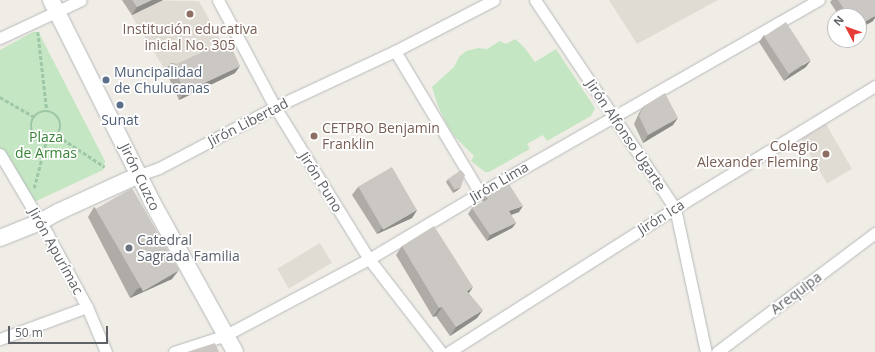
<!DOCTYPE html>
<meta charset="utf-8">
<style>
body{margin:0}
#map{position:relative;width:875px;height:352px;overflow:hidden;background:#f0ede6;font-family:"Open Sans",sans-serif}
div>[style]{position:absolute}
.education>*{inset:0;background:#e0dcd4;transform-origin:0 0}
.green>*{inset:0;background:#c5e6c3}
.path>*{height:2.5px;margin-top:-1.25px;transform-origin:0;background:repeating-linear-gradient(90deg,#9dc7a6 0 4px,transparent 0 6px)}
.path>.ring{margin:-1.25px;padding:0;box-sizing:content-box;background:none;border:2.5px solid #9dc7a6;border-radius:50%}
.roads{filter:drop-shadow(0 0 1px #b6b9bc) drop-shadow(0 0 1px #b6b9bc)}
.street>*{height:11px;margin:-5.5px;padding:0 5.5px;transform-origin:5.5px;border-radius:5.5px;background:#fff}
.secondary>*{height:16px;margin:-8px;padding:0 8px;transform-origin:8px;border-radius:8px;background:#fff}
.wall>*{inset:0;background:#afaca8}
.shaded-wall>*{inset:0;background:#8e8c88}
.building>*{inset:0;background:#cbc8c3;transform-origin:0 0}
.dots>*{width:11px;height:11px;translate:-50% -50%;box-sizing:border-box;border:2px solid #fff;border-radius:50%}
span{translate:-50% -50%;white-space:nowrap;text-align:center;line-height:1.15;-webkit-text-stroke:3.5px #fff;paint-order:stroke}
.education-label{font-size:14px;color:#785e54}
.left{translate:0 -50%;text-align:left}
.right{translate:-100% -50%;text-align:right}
.service-label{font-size:14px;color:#4e5e75}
.street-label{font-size:14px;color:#5e6266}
.park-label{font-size:14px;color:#378437}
.worship-label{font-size:14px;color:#5b616d}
.north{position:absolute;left:827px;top:8px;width:40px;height:40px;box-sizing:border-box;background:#fff;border:1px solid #bfc0c2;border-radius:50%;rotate:311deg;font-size:11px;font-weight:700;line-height:16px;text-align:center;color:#5e6266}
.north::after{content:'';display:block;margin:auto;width:14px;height:18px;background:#e63b36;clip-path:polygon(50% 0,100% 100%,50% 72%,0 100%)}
.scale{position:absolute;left:8px;top:326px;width:100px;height:18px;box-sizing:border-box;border:2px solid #5e6266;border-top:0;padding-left:5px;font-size:12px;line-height:14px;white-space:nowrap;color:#5e6266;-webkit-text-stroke:3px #fff;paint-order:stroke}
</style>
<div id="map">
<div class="education">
<i style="clip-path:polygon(122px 0,199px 1px,222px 43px,165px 70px)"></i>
<i style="clip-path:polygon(609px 0,718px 0,637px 44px)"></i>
<i style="left:826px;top:124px;width:52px;height:29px;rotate:60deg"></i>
<i style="left:320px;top:243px;width:23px;height:50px;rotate:59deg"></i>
</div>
<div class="green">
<i style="clip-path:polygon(33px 32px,38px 32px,40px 35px,105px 161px,103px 170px,32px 203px,0 154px,0 50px)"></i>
<i style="clip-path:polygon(515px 39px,524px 47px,535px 62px,556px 49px,595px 108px,591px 116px,547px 141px,543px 135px,527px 144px,530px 149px,489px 172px,485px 172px,471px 161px,474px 156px,455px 137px,446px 123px,438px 106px,432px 87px,454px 67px,459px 57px,466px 51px,478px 48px,487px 49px,500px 41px,506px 44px)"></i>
</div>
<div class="path">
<i style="left:38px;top:32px;width:80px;rotate:83.5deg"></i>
<i style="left:0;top:97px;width:39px;rotate:30deg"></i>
<i class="ring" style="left:31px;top:111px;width:27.5px;height:27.5px"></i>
<i style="left:58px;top:136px;width:56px;rotate:33.4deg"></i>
<i style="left:34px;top:188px;width:48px;rotate:-75.4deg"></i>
</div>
<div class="roads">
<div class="street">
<i style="left:218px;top:0;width:121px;rotate:62deg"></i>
<i style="left:275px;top:107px;width:179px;rotate:58.3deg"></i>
<i style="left:369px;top:259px;width:118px;rotate:52.3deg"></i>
<i style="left:535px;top:0;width:251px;rotate:56.1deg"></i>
<i style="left:675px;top:208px;width:147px;rotate:77.9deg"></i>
<i style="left:0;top:38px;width:89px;rotate:-25.1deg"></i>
<i style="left:395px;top:51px;width:165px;rotate:59.1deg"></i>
<i style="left:0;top:154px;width:94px;rotate:59.3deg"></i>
<i style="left:48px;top:235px;width:82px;rotate:61.6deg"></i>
<i style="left:87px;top:307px;width:49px;rotate:67.1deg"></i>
<i style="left:139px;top:175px;width:21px;rotate:-19deg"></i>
<i style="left:159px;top:168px;width:131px;rotate:-27.7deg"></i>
<i style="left:275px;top:107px;width:132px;rotate:-25deg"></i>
<i style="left:395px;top:51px;width:111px;rotate:-27.3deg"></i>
<i style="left:0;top:339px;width:93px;rotate:-20.2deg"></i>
<i style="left:174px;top:352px;width:55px;rotate:-18.1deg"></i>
<i style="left:226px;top:335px;width:162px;rotate:-28deg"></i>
<i style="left:369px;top:259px;width:129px;rotate:-30.7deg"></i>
<i style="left:480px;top:193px;width:390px;rotate:-29.7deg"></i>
<i style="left:449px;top:352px;width:268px;rotate:-32.5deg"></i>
<i style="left:675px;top:208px;width:234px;rotate:-31.4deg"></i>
<i style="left:717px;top:352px;width:198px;rotate:-37deg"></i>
</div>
<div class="secondary">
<i style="left:51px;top:0;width:226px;rotate:63.4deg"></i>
<i style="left:152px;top:202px;width:171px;rotate:61deg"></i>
<i style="left:0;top:238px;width:43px;rotate:-21.8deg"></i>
<i style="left:40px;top:222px;width:21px;rotate:-29deg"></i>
<i style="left:58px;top:212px;width:89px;rotate:-24.6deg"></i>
</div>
</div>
<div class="wall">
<i style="clip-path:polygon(122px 0,163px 0,132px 15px)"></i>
<i style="clip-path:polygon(832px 0,875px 0,873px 21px,859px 29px,859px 16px,839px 16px,830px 2px)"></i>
<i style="clip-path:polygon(764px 35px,806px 67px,784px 81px,759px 42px)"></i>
<i style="clip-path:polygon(171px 63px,235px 73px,179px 100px,165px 70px)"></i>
<i style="clip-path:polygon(644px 106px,673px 125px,643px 143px,634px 124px,639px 113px)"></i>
<i style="clip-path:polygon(448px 179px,459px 189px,453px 193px,446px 182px)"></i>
<i style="clip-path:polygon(358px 187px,417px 210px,412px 218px,377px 234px,352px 195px)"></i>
<i style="clip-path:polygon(485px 195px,519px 212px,511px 215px,516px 223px,512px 228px,487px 241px,468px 214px,472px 208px,483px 202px,482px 200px)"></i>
<i style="clip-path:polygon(94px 207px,172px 279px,130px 298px,88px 217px)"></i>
<i style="clip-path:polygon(402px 246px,469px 293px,477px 318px,450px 336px,436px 316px,433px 317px,396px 255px)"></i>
</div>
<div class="shaded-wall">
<i style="clip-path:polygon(152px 0,163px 0,132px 15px,137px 7px)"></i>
<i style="clip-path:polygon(875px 16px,875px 18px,873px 21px,859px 29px,859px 25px)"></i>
<i style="clip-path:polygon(811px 60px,806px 67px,784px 81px,790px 74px)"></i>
<i style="clip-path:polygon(240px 66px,235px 73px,179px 100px,184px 93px)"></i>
<i style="clip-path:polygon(678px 118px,673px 125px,643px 143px,648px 135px)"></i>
<i style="clip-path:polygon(461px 187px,459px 189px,453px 193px,455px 190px)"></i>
<i style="clip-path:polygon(523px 206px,519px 212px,505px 217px,509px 211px)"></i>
<i style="clip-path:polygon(417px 210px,412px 218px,377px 234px,383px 227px)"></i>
<i style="clip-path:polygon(516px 223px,512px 228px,487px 241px,490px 235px)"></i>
<i style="clip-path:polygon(179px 270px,172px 279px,130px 298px,137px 289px)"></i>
<i style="clip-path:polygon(473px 287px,467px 296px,467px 291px)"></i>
<i style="clip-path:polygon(442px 307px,436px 316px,433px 317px,439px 308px)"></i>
<i style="clip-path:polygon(483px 310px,477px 318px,450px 336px,456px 327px)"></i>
</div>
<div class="building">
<i style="clip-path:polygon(132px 0,152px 0,137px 7px)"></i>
<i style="clip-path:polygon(838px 0,875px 0,875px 16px,859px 25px,859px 16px,849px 16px)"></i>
<i style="left:786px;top:22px;width:45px;height:26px;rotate:57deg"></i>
<i style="left:228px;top:40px;width:29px;height:61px;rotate:65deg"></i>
<i style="clip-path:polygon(665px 93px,678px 118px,648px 135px,639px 116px,644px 106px)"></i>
<i style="left:392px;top:167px;width:50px;height:39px;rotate:60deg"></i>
<i style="clip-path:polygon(461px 170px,465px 175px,461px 187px,455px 190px,448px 179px)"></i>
<i style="clip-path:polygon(509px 184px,523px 206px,509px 211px,516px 223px,490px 235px,472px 208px,488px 199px,485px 195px)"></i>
<i style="left:132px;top:188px;width:95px;height:42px;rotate:60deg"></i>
<i style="clip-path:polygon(434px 226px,473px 287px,467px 291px,483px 310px,456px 327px,442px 307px,439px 308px,402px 246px)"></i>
<i style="clip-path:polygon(215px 343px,219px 352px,187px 352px)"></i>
</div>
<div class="dots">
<i style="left:190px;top:14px;background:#8d6e63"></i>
<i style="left:106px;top:80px;background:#5c6f8a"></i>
<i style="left:120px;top:105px;background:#5c6f8a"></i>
<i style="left:314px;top:136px;background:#8d6e63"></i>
<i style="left:826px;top:154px;background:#8d6e63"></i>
<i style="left:129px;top:248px;background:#6b7280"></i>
</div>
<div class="education-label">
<span style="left:190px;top:37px">Institución educativa<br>inicial No. 305</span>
<span class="left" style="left:322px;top:136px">CETPRO Benjamin<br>Franklin</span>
<span class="right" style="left:818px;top:154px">Colegio<br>Alexander Fleming</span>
</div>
<div class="service-label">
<span class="left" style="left:114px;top:80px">Muncipalidad<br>de Chulucanas</span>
<span style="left:120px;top:120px">Sunat</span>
</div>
<div class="street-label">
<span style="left:248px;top:122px;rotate:-27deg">Jirón Libertad</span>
<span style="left:626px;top:135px;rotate:56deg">Jirón Alfonso Ugarte</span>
<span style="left:140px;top:177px;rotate:64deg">Jirón Cuzco</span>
<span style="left:321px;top:182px;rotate:58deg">Jirón Puno</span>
<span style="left:499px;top:182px;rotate:-30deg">Jirón Lima</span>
<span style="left:661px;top:217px;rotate:-32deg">Jirón Ica</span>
<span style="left:56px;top:251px;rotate:61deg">Jirón Apurímac</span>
<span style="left:796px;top:293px;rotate:-37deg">Arequipa</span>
</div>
<div class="park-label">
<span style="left:46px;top:145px">Plaza<br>de Armas</span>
</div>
<div class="worship-label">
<span class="left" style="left:137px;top:248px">Catedral<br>Sagrada Familia</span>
</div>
<div class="north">N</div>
<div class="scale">50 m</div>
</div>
